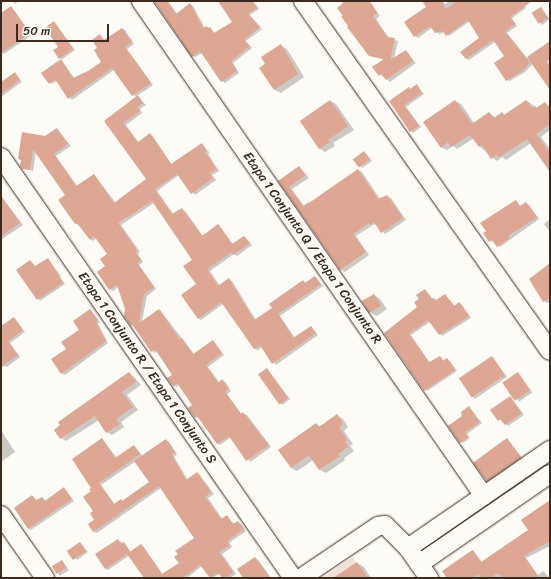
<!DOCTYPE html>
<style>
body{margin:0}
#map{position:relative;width:551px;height:579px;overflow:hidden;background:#fdfcf7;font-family:Sriracha,sans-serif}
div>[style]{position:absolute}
.built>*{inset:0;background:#f3e2d9}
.shadow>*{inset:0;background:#0003;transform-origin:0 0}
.building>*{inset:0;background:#dda793;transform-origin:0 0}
.roads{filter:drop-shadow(0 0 1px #3b2a1e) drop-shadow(0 0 1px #3b2a1e)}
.minor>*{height:18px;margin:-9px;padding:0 9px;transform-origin:9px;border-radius:9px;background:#fdfcf7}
span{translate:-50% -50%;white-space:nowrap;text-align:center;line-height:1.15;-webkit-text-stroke:4px #fdfcf7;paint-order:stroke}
.street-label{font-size:13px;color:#3b2a1e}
.frame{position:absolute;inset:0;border:2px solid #3b2a1e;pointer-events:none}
.scale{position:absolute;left:16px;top:24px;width:93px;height:18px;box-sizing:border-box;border:2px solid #3b2a1e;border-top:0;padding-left:5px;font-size:12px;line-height:14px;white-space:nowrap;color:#3b2a1e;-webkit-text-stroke:3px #fdfcf7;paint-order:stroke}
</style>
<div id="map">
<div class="built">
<i style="clip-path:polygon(353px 557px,367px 578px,323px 578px)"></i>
</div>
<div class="shadow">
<i style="clip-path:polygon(12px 1px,19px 1px,15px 4px)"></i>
<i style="clip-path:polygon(155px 1px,168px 1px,177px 14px,190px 4px,193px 6px,205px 28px,210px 28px,215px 34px,234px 22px,219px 1px,253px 1px,259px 9px,250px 15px,262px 29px,246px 41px,252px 48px,233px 63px,239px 73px,225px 83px,222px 81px,202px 53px,196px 57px,193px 56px)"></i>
<i style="clip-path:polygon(370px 1px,380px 16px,376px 19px,389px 38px,398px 41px,394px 59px,406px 51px,416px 63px,390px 82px,384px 76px,380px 76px,386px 72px,385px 60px,369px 55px,354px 35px,338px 8px,343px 4px,342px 1px)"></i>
<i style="clip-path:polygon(430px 1px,443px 1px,445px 4px,450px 1px,521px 1px,526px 8px,512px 18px,517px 26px,507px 33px,527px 58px,550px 42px,550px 61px,548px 62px,550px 66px,550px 82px,533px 64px,525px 72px,510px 81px,507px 80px,506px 56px,495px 42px,469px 60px,466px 59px,480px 39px,470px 21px,449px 36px,445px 32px,439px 34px,433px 27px,418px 38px,415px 36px)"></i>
<i style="clip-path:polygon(11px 7px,32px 35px,4px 54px,1px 52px,1px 14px)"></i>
<i style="left:541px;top:8px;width:14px;height:10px;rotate:51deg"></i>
<i style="clip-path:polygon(54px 22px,75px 50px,61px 60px,75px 79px,103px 62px,99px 48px,100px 35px,105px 41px,122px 29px,125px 30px,134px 44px,127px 49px,153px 85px,137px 96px,146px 105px,140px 109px,142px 113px,126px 125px,139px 143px,150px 135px,153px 136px,172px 165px,202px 144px,210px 153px,208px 154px,219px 171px,212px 175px,216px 180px,195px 195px,179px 175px,157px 191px,174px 215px,182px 209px,185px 211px,203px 236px,219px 225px,233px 244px,244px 237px,252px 245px,237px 256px,234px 254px,210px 271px,220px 286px,229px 280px,232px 281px,256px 320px,273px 308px,303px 281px,306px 283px,315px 277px,323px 286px,280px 316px,295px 338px,311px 327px,318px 335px,276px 365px,262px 347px,258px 350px,255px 349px,223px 304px,201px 320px,198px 318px,197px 285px,193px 260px,154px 203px,121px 225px,140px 252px,138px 254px,143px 262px,139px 265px,156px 289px,147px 296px,142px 322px,160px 310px,194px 354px,213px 341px,224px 355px,208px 367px,220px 383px,222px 380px,225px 382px,231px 391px,227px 394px,242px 415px,247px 415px,271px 447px,250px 462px,231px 437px,220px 445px,217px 443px,200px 418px,195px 417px,194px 406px,179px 385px,177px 387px,174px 386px,168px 378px,173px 375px,157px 351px,155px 353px,152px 351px,132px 325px,118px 287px,113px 291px,110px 289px,106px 266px,108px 254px,97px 238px,93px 241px,90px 239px,80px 225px,76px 224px,59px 200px,66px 195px,36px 151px,33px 171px,23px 168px,22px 160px,19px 159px,57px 129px,71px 146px,56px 156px,78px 187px,94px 175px,116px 203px,148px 180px,105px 121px,137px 97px,133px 95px,114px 70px,72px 100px,57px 81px,52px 84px,42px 73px,62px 59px,60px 58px,60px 47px)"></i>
<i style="clip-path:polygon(281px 46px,287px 49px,304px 77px,281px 93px,275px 90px,260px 68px,267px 64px)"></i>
<i style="clip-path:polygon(15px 74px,22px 82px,1px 97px,1px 83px)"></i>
<i style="clip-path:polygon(417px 86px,424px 94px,406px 107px,421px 127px,413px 133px,390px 101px)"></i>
<i style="clip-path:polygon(330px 101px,336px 104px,354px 130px,333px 143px,335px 146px,325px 152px,320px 149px,302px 121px)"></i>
<i style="clip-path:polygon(455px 101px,461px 104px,474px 123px,489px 113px,496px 118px,502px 114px,505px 115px,527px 101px,537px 108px,545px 103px,550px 106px,550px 130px,541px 137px,550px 149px,550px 170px,531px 143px,506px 160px,502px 157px,497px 161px,479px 146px,474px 138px,457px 149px,453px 146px,447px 150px,441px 147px)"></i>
<i style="clip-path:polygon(364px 152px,372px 161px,362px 168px,360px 166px)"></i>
<i style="clip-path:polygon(299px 167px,309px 178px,292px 189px,304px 206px,310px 204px,358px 170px,362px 172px,380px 199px,387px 196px,391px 198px,406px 220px,385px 234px,377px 224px,373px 225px,356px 236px,369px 255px,345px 272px,341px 270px,280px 181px)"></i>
<i style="clip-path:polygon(1px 196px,23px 225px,2px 239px,1px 239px)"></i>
<i style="clip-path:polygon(516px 202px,521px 207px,526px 203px,529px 205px,539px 219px,500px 247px,494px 242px,490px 241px)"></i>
<i style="clip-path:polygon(550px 219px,550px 232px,544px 224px)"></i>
<i style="clip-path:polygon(48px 259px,61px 276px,60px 277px,65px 284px,40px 301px,17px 270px,30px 261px,36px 267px)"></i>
<i style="clip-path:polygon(550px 264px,550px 302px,547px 303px,544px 301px)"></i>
<i style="clip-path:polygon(425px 290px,433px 299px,437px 300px,445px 295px,455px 306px,459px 303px,462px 305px,471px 318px,442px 336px,430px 322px,411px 335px,430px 363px,440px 357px,444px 361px,447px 359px,450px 361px,457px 371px,427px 391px,385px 333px,418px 307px)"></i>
<i style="clip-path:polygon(374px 295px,380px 299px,387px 309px,377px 316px,371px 313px)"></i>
<i style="clip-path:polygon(90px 310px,100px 322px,98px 324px,108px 343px,65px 375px,62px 373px,67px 349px,81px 330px)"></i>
<i style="clip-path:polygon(14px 318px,25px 332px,10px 343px,20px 357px,7px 367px,4px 366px,1px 368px,1px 328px)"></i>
<i style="clip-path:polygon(492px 357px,507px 377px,475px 399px,473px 397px)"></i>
<i style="clip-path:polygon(267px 369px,290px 399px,282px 405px,280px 403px)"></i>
<i style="clip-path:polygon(129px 373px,134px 377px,141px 385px,127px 395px,138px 410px,121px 422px,124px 427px,112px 435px,107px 432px,99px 420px,66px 441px,61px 438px)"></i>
<i style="left:518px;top:373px;width:24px;height:16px;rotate:54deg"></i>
<i style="clip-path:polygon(510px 397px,524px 415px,508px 426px,503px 420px,499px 420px)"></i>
<i style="clip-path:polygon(469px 408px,482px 423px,467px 434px,470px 438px,463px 443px,461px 442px,463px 416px)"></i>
<i style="clip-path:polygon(337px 415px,343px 419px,348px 427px,344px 431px,353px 444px,350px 446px,354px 451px,344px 458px,345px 460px,326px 473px,320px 470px,313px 460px,297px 471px,291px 468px,316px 424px,321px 427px)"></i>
<i style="clip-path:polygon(1px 430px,15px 452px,1px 462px)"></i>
<i style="clip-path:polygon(evenodd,102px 439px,117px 458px,134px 446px,143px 456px,166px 440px,169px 442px,177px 454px,174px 457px,188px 480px,197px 473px,200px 475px,214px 494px,208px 498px,223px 520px,227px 517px,235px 525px,238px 522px,241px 524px,246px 531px,229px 543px,232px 547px,222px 554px,236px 574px,230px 578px,223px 578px,220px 574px,212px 578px,202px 566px,187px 578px,145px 578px,130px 555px,108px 570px,106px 569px,118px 540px,126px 545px,131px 552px,141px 545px,144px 547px,162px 573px,158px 571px,164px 576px,180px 563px,195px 539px,161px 488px,97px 533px,94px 532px,89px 524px,95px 520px,92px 492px,102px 439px,136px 461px,151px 482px,123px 502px,115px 505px,101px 485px,136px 461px)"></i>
<i style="left:507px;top:439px;width:26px;height:39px;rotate:51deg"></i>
<i style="clip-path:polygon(64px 488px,74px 501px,31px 530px,28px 528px,32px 496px,37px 501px,42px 498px,46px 501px)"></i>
<i style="clip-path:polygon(550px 501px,550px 546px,526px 558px,538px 575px,543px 571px,550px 578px,482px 578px,481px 576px,479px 578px,447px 578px,473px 551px,482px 562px,530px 531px)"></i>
<i style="clip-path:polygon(80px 543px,88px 552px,77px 560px,69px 551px)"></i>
<i style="clip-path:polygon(255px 558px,258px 560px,271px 578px,245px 578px)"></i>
<i style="clip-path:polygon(62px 562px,69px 570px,60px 576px,58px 574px)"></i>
<i style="clip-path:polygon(357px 563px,364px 567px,371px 578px,335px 578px)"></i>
</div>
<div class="building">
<i style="clip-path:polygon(154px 1px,167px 1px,176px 14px,190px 3px,203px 28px,207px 26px,208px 28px,210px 27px,214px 33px,232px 22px,218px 1px,253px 1px,257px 8px,248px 14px,260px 27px,244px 40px,250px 46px,231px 61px,237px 71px,221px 82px,200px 51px,192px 57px)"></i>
<i style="clip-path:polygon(346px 1px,369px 1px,377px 13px,373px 16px,387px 37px,395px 38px,390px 60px,406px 50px,413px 61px,386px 80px,381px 74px,379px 76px,372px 67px,384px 59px,369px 56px,347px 27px,348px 26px,341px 16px,343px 16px,337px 8px)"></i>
<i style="clip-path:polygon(422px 1px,441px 1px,446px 9px,458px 1px,532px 1px,510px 17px,515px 24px,505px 31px,530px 63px,522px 71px,506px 81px,494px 63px,504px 56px,493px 40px,466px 59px,460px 52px,479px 38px,468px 20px,446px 36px,443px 31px,435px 33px,430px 26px,414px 37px,404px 22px,426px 7px)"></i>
<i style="clip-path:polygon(11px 6px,30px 33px,1px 53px,1px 13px)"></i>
<i style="left:541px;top:7px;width:13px;height:11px;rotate:58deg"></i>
<i style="clip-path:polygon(54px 21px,73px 49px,59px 59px,53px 50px,58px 47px,45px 28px)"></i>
<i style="clip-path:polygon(122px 28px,132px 42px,125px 47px,151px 83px,132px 96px,112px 68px,68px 99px,55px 79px,49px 84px,41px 73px,61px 59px,73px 78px,88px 71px,101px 62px,94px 50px,97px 48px,92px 40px,100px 34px,104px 40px)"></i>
<i style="clip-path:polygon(550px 41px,550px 58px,546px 61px,550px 67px,550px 90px,527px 57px)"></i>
<i style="clip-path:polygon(281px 44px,298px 74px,274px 90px,259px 68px,265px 64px,261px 57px)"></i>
<i style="clip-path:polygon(15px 72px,20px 80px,1px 94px,1px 82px)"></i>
<i style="clip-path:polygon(417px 84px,422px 93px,404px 105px,419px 126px,410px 132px,389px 101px,409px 87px,410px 89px)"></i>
<i style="clip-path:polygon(138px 95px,143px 103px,137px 107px,140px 111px,123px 123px,138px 142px,150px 133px,171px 164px,202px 143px,207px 151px,205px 152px,217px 169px,210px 173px,213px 178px,191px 194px,177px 174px,155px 189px,172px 214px,182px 208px,202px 236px,218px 224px,232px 244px,244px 236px,250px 243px,233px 255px,232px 252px,207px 269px,218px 286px,229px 278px,254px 320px,272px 308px,269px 304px,303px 280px,305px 283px,315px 276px,321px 284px,278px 314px,293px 338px,311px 326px,316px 333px,272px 364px,260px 345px,254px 349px,221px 302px,198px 319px,181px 295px,196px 284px,183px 266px,192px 260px,152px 201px,118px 223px,137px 250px,135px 252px,141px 260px,137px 263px,154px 287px,144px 294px,139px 323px,159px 309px,180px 340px,182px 338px,193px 354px,213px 340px,222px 353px,206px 365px,218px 383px,222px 379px,229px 389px,225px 392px,241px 414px,243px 412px,269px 445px,246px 461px,229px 436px,217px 444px,197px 416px,195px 418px,188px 408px,192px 405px,177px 383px,173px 386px,167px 378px,172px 375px,155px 349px,151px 352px,133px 325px,131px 326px,124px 316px,125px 309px,117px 285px,109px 290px,97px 272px,105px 266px,100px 259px,107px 254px,94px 236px,90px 240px,77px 223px,75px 224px,58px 200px,65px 195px,33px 149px,30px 170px,22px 169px,20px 166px,21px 160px,18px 159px,22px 132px,45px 136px,57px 128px,68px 144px,54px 154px,76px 186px,94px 174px,114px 203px,146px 179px,104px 121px)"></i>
<i style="clip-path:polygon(330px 100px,348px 126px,328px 140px,330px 142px,319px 149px,300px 121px)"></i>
<i style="clip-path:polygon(455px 100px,472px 124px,489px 112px,494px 118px,502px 112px,504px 115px,526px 100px,532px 108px,535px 106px,536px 108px,545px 102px,550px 109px,550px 124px,536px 134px,550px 153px,550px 172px,527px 139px,500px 157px,496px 155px,491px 159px,482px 145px,479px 147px,470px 135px,451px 147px,448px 142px,441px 148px,423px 122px)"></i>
<i style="left:364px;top:151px;width:10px;height:14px;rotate:53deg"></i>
<i style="clip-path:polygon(299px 166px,306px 175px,289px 187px,303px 206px,309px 202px,309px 203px,358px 169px,378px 199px,387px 195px,403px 218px,381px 233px,374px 222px,370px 225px,369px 223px,353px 234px,366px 252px,340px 270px,278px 181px)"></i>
<i style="clip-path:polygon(1px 196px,20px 223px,1px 236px)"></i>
<i style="clip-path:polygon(516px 200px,520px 206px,526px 202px,537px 217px,508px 236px,510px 238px,497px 247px,492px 240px,489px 242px,483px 233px,486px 231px,480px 223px)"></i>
<i style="clip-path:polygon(48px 258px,63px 283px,37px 300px,16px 270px,30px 260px,35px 266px)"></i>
<i style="clip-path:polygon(550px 263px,550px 298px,543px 302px,529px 279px)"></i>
<i style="clip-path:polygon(425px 289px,432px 299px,434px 298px,436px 300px,445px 294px,454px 306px,459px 302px,469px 316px,439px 335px,428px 320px,409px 334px,429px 362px,440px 356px,443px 361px,447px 358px,455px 370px,424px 391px,384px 333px,417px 307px,414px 302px,419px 299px,416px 295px)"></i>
<i style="left:374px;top:294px;width:14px;height:14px;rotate:60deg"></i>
<i style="clip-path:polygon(90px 309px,98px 320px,96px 322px,106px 341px,61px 374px,51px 359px,66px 349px,61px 342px,79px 330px,73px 321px)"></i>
<i style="clip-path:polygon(14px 317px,23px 330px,8px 341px,18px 355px,1px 367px,1px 326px)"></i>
<i style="left:492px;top:356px;width:23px;height:40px;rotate:56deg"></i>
<i style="left:267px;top:368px;width:37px;height:11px;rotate:55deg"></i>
<i style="clip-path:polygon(129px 372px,136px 382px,122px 392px,133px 407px,116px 419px,120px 424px,106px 433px,95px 416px,60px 439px,54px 430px,60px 425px,58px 422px)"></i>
<i style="left:518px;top:372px;width:22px;height:19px;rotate:56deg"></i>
<i style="clip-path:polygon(510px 396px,522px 413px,505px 425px,500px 419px,498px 421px,490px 410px)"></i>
<i style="clip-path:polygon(469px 406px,480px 422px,465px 432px,468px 437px,460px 443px,448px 426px,462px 416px,461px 412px)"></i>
<i style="clip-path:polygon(337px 414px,343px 424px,339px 427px,347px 440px,345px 442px,348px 447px,338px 454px,340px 456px,319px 470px,309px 455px,291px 468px,278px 450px,316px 423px,319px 427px)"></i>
<i style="clip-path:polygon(102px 438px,115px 458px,134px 445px,140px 454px,99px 483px,114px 504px,121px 499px,122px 501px,149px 482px,134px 461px,166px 439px,175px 452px,172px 455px,186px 480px,197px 472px,211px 492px,205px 497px,221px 519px,227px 515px,233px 524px,238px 521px,244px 529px,227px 541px,230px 545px,219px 552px,233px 572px,225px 578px,222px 578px,218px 573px,210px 578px,200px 565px,182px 578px,157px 578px,161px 575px,157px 578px,144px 578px,127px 554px,141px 544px,162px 574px,179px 563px,174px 557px,178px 554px,175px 551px,194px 538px,159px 486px,93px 532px,88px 524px,94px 520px,90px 513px,93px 511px,83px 497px,91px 491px,89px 490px,91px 488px,72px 459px)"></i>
<i style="left:507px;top:438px;width:24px;height:42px;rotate:54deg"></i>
<i style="clip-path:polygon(64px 487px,72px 499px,28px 529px,14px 508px,32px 495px,36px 500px,42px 497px,45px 501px)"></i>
<i style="clip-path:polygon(550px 500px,550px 541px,524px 556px,539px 578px,503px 578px,500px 574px,498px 575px,497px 573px,491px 578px,481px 578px,478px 574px,473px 578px,447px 578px,442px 571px,468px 553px,473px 550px,481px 562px,528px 530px,521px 520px)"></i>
<i style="clip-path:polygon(118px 539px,121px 544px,124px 542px,130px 552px,105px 569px,95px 554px)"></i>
<i style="left:80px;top:542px;width:11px;height:16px;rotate:56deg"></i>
<i style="clip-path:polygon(255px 557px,267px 573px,270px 578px,243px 578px,237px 569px)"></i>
<i style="left:62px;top:560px;width:9px;height:12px;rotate:58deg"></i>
<i style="clip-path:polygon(357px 562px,368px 578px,333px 578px)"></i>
</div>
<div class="roads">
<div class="minor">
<i style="left:141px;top:1px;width:602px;rotate:55.28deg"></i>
<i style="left:303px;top:1px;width:428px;rotate:54.8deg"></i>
<i style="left:1px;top:157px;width:512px;rotate:55.26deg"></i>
<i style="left:1px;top:515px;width:77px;rotate:55.1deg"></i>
<i style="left:408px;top:548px;width:173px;rotate:-34.6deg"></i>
<i style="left:419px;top:564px;width:159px;rotate:-34.5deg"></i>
<i style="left:301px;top:578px;width:93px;rotate:-34deg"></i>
<i style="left:378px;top:526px;width:7px;rotate:-8deg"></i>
<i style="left:385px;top:525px;width:33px;rotate:45deg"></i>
<i style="left:408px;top:548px;width:37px;rotate:55deg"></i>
</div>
</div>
<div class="street-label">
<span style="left:312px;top:248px;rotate:55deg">Etapa 1 Conjunto Q / Etapa 1 Conjunto R</span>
<span style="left:147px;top:368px;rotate:55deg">Etapa 1 Conjunto R / Etapa 1 Conjunto S</span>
</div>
<div class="frame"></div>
<div class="scale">50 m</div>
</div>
